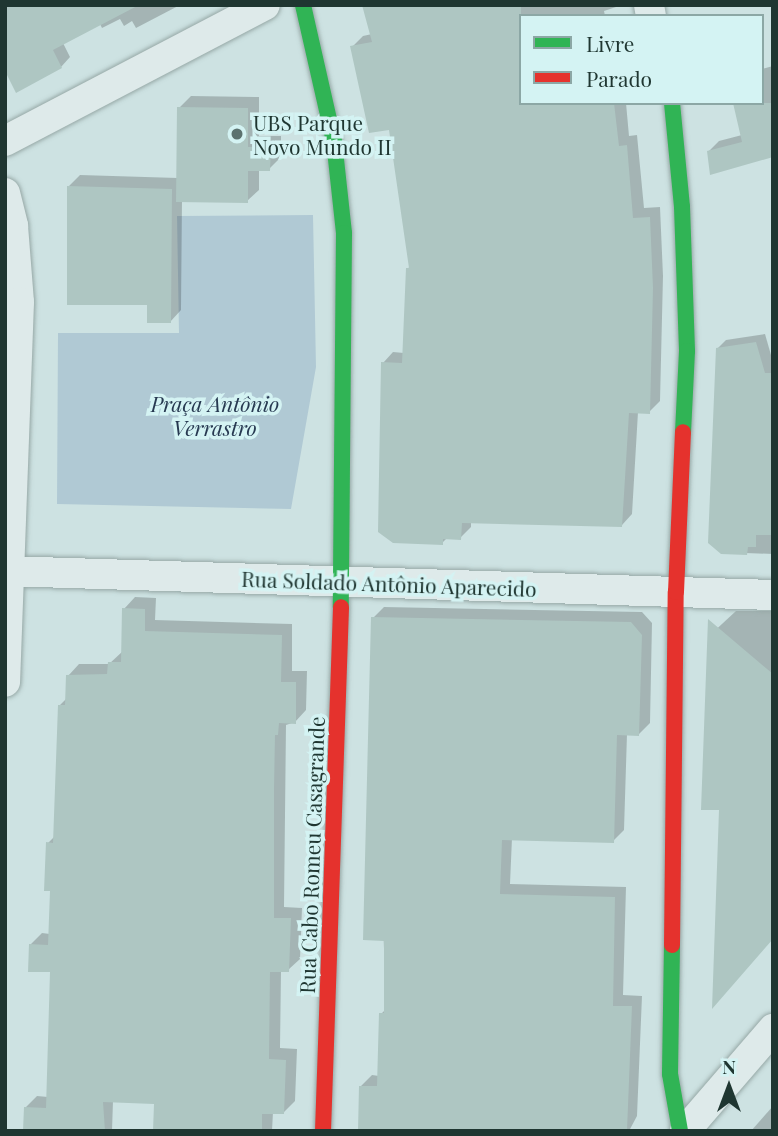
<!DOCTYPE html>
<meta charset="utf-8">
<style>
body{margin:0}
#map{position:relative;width:778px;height:1136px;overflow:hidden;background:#cde2e2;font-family:"Playfair Display",serif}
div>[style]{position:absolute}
.green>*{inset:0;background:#b0c9d4}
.shadow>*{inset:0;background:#0003}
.building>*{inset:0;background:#aec6c2}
.roads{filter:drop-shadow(0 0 2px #96a8a6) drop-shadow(0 0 2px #96a8a6)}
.street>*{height:30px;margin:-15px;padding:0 15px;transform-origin:15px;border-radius:15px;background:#deeaea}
.fast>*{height:16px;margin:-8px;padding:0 8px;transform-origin:8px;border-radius:8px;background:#30b455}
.jam>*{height:16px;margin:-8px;padding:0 8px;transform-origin:8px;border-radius:8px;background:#e5322d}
.dots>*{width:19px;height:19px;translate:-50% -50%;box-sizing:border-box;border:4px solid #d4f3f3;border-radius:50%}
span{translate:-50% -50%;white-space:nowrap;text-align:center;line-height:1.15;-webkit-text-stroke:7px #d4f3f3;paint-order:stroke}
.poi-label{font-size:21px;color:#1f3631}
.left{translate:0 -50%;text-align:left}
.park-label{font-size:21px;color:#273951;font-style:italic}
.street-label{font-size:21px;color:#1f3631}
.frame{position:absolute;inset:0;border:7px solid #1f3631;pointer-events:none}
.legend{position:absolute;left:519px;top:14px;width:245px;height:91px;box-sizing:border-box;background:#d4f3f3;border:2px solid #8ca7a5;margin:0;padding:9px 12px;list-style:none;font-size:21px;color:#1f3631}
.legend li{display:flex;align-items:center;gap:14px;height:35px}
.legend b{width:35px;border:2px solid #8ca7a5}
.north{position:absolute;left:694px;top:1052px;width:70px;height:70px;-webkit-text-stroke:5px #d4f3f3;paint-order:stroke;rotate:0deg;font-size:19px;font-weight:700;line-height:28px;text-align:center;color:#1f3631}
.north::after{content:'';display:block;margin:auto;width:24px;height:32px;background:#1f3631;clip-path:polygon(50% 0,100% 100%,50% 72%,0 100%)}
</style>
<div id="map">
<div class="green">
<i style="clip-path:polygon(313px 215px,316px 367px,291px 509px,57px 504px,58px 333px,179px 333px,177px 216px)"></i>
</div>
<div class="shadow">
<i style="clip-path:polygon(5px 5px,180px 5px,136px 28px,132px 21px,124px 26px,120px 19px,102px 28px,100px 24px,63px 43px,70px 57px,61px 67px)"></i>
<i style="clip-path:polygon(364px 5px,622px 5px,604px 11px,605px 16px,521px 16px,521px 103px,626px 103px,629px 136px,637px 135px,644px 208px,660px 207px,663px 276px,660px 401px,649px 412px,638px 412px,632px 514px,622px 525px,471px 521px,471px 527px,460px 538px,448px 537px,442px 543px,383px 363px,393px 352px,404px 353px,407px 269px,411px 266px,391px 128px,352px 47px,363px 36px,372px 34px)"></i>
<i style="clip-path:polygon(773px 66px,773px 156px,709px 151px,719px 141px,742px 135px,762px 103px,762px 69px)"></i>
<i style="clip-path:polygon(191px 96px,259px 97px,259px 136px,281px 136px,281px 157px,269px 169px,259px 169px,259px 190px,247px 201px,182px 200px,181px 310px,170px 322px,149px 303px,69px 186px,80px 175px,178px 178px,179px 108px)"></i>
<i style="clip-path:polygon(765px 334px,773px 362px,773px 554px,721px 552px,717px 349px,726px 340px)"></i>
<i style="clip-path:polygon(135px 597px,156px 598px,155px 620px,292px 624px,292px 671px,307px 671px,306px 710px,295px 722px,286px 725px,284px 907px,302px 908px,300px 959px,288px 970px,281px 970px,280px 1048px,297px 1049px,295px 1101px,284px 1112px,273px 1112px,272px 1131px,155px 1131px,156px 1102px,113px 1101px,112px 1131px,25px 1131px,25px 1108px,37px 1096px,48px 1097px,52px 970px,30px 945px,42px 933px,50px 934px,52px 889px,48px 843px,55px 836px,60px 705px,67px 698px,68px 676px,79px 664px,109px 664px,123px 651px,124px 609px)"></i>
<i style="clip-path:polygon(384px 607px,642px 612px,652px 623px,650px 723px,639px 734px,627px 734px,624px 830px,613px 841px,512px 838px,510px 884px,626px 887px,623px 995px,642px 996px,637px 1116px,629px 1131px,360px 1131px,361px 1086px,372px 1075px,379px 1076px,381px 1014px,386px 1009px,373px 618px)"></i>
<i style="clip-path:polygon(736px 611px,773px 611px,773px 939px,721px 808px,709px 636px)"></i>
<i style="clip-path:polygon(773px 1106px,773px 1131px,751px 1131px)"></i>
</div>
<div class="building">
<i style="clip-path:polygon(5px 5px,139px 5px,53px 50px,62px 68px,16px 93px,5px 71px)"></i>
<i style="clip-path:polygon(362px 5px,521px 5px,521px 103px,614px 103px,619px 146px,627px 145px,633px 218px,650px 217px,653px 288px,650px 414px,629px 413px,622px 527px,462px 523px,461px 540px,443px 539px,443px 545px,393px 543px,378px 532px,381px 362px,402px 363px,406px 268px,409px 268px,389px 130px,369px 133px,350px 46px,372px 42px)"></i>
<i style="clip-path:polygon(733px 103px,773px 103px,773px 157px,710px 175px,707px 151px,742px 142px)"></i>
<i style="clip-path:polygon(177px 107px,248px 108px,248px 147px,271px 147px,270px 171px,248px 171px,248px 203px,176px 202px)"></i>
<i style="clip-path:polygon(67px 186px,172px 189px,171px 323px,147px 323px,147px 305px,67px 305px)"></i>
<i style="clip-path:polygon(756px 342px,765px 373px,773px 373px,773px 535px,756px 535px,756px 547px,748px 547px,747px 555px,721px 554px,708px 543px,716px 348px)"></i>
<i style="clip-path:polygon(122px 608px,145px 609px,145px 631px,282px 635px,281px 682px,296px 682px,296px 724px,279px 723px,278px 735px,275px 735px,274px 789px,274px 918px,291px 918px,289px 972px,270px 972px,269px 1059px,286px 1060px,284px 1114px,262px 1114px,262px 1131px,153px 1131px,154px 1104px,103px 1102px,105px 1131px,23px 1131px,24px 1107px,46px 1108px,50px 972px,28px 972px,29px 944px,48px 945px,50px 891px,44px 891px,46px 842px,53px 843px,58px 705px,65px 705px,66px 675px,107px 674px,108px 662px,121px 662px)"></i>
<i style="clip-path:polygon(371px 617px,631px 622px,642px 635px,639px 736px,617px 735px,614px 843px,502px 840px,500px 894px,615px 897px,613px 1006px,632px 1006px,627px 1131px,358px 1131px,359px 1086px,377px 1086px,379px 1013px,384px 1013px,384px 941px,363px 940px)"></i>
<i style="clip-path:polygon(708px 619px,773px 674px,773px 939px,712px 1009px,719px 810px,701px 810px)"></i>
</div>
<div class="roads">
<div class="street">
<i style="left:649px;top:5px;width:11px;rotate:80deg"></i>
<i style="left:5px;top:141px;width:293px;rotate:-27.6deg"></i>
<i style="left:5px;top:193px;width:34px;rotate:76deg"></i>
<i style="left:13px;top:226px;width:76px;rotate:85.5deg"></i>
<i style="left:19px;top:302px;width:380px;rotate:92.1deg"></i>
<i style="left:5px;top:571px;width:768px;rotate:1.79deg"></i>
<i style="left:685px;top:1131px;width:135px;rotate:-49.2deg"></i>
</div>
<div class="fast">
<i style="left:303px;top:5px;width:139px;rotate:77.2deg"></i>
<i style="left:334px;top:141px;width:93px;rotate:83.8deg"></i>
<i style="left:344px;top:233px;width:374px;rotate:90.5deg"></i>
<i style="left:672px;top:103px;width:104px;rotate:84.5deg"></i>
<i style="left:682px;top:207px;width:144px;rotate:88deg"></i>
<i style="left:687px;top:351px;width:81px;rotate:92.8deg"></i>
<i style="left:672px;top:945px;width:129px;rotate:90.9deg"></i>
<i style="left:670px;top:1074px;width:58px;rotate:80deg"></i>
</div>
<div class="jam">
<i style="left:672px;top:945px;width:353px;rotate:-89.4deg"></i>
<i style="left:676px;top:592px;width:160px;rotate:-87.5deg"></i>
<i style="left:323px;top:1131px;width:524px;rotate:-88.03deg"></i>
</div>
</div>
<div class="dots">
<i style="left:237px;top:134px;background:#5c726f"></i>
</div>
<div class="poi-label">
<span class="left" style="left:253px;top:134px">UBS Parque<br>Novo Mundo II</span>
</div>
<div class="park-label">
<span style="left:215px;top:415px">Praça Antônio<br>Verrastro</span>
</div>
<div class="street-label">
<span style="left:389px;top:583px;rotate:2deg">Rua Soldado Antônio Aparecido</span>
<span style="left:311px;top:855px;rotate:-88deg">Rua Cabo Romeu Casagrande</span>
</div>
<div class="frame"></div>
<ul class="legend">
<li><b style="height:9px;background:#30b455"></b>Livre</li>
<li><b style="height:9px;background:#e5322d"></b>Parado</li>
</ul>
<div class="north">N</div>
</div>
